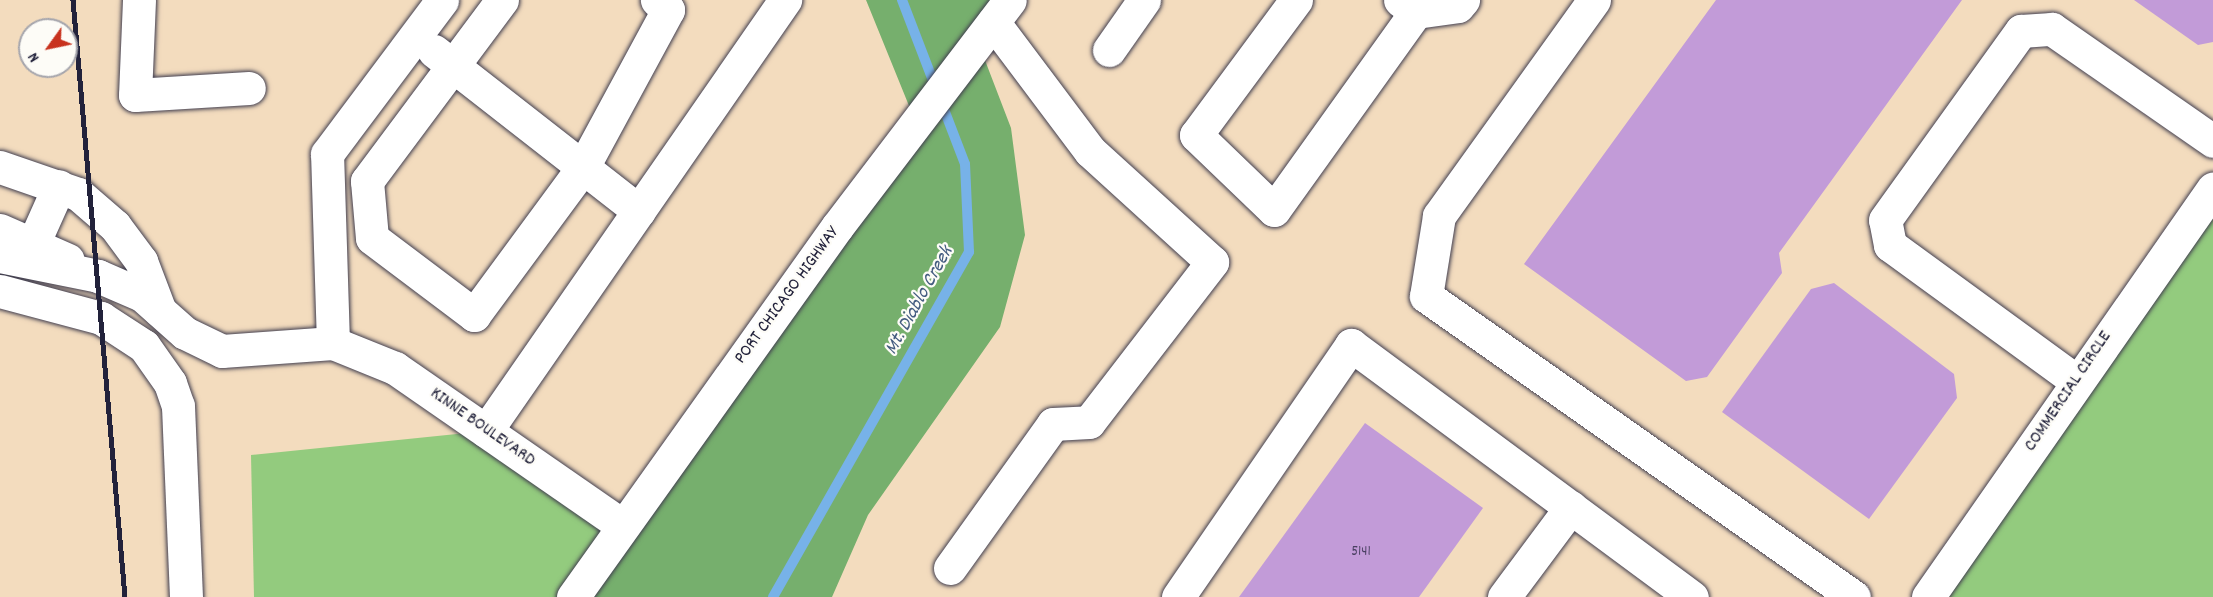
<!DOCTYPE html>
<style>
body{margin:0}
#map{position:relative;width:2213px;height:597px;overflow:hidden;background:#f3dcbe;font-family:Dekko,sans-serif}
div>[style]{position:absolute}
.green>*{inset:0;background:#93cb7e}
.forest>*{inset:0;background:#76af6d}
.stream>*{height:10px;margin:-5px;padding:0 5px;transform-origin:5px;border-radius:5px;background:#77b2e8}
.building>*{inset:0;background:#c29bd8}
.roads{filter:drop-shadow(0 0 2px #413e4f) drop-shadow(0 0 2px #413e4f)}
.minor>*{height:33px;margin:-16.5px;padding:0 16.5px;transform-origin:16.5px;border-radius:16.5px;background:#fff}
.rail>*{height:4.5px;margin:-2.25px;padding:0 2.25px;transform-origin:2.25px;border-radius:2.25px;background:#22223b}
span{translate:-50% -50%;white-space:nowrap;text-align:center;line-height:1.15;-webkit-text-stroke:4.5px #fdfcf7;paint-order:stroke}
.number-label{font-size:15px;color:#4a4062}
.number-label span{-webkit-text-stroke-width:0}
.street-label{font-size:18px;color:#22223b}
.water-label{font-size:20px;color:#445c80;font-style:italic}
.north{position:absolute;left:18px;top:18px;width:60px;height:60px;box-sizing:border-box;background:#fdfcf7;border:2px solid #a5a5ac;border-radius:50%;rotate:237deg;font-size:16px;font-weight:700;line-height:24px;text-align:center;color:#22223b}
.north::after{content:'';display:block;margin:auto;width:21px;height:27px;background:#c8321e;clip-path:polygon(50% 0,100% 100%,50% 72%,0 100%)}
</style>
<div id="map">
<div class="green">
<i style="clip-path:polygon(2213px 189px,2213px 597px,1928px 597px)"></i>
<i style="clip-path:polygon(486px 431px,623px 526px,573px 597px,254px 597px,251px 455px)"></i>
</div>
<div class="forest">
<i style="clip-path:polygon(866px 0,1010px 0,978px 42px,1011px 128px,1025px 235px,1000px 327px,868px 515px,832px 597px,573px 597px,916px 123px)"></i>
</div>
<div class="stream">
<i style="left:773px;top:597px;width:397px;rotate:-60.4deg"></i>
<i style="left:969px;top:252px;width:88px;rotate:-92.6deg"></i>
<i style="left:965px;top:164px;width:176px;rotate:-111deg"></i>
</div>
<div class="building">
<i style="clip-path:polygon(1716px 0,1962px 0,1779px 253px,1782px 273px,1707px 377px,1686px 381px,1524px 264px)"></i>
<i style="clip-path:polygon(2134px 0,2213px 0,2213px 42px,2198px 45px)"></i>
<i style="clip-path:polygon(1834px 283px,1954px 374px,1957px 398px,1869px 519px,1722px 412px,1811px 289px)"></i>
<i style="clip-path:polygon(1365px 423px,1483px 508px,1419px 597px,1239px 597px)"></i>
</div>
<div class="roads">
<div class="minor">
<i style="left:139px;top:0;width:95px;rotate:92.4deg"></i>
<i style="left:135px;top:95px;width:114px;rotate:-3.5deg"></i>
<i style="left:502px;top:0;width:226px;rotate:126.7deg"></i>
<i style="left:367px;top:181px;width:57px;rotate:85deg"></i>
<i style="left:372px;top:238px;width:128px;rotate:37deg"></i>
<i style="left:474px;top:315px;width:184px;rotate:-53.6deg"></i>
<i style="left:583px;top:167px;width:179px;rotate:-61.6deg"></i>
<i style="left:668px;top:10px;width:15px;rotate:-138deg"></i>
<i style="left:1296px;top:0;width:168px;rotate:126.5deg"></i>
<i style="left:1196px;top:135px;width:108px;rotate:43.9deg"></i>
<i style="left:1274px;top:210px;width:244px;rotate:-54.4deg"></i>
<i style="left:1416px;top:12px;width:20px;rotate:-143deg"></i>
<i style="left:1594px;top:0;width:266px;rotate:125.7deg"></i>
<i style="left:1439px;top:216px;width:81px;rotate:99.2deg"></i>
<i style="left:1426px;top:296px;width:523px;rotate:35.12deg"></i>
<i style="left:1416px;top:12px;width:42px;rotate:-8.1deg"></i>
<i style="left:1458px;top:6px;width:8px;rotate:-50deg"></i>
<i style="left:1109px;top:50px;width:61px;rotate:-55deg"></i>
<i style="left:434px;top:51px;width:260px;rotate:38deg"></i>
<i style="left:0;top:167px;width:83px;rotate:19.1deg"></i>
<i style="left:78px;top:194px;width:49px;rotate:40.9deg"></i>
<i style="left:115px;top:226px;width:44px;rotate:53.4deg"></i>
<i style="left:141px;top:261px;width:53px;rotate:69.2deg"></i>
<i style="left:0;top:230px;width:74px;rotate:23.8deg"></i>
<i style="left:34px;top:242px;width:61px;rotate:-65.9deg"></i>
<i style="left:0;top:256px;width:100px;rotate:11.5deg"></i>
<i style="left:98px;top:276px;width:48px;rotate:23.4deg"></i>
<i style="left:142px;top:295px;width:57px;rotate:41.5deg"></i>
<i style="left:185px;top:333px;width:41px;rotate:25.9deg"></i>
<i style="left:222px;top:351px;width:111px;rotate:-4.1deg"></i>
<i style="left:333px;top:343px;width:67px;rotate:22deg"></i>
<i style="left:395px;top:368px;width:277px;rotate:34.7deg"></i>
<i style="left:0;top:291px;width:105px;rotate:15deg"></i>
<i style="left:101px;top:318px;width:51px;rotate:33.1deg"></i>
<i style="left:144px;top:346px;width:45px;rotate:54.9deg"></i>
<i style="left:170px;top:383px;width:24px;rotate:71deg"></i>
<i style="left:178px;top:406px;width:191px;rotate:87.6deg"></i>
<i style="left:333px;top:343px;width:189px;rotate:-91.8deg"></i>
<i style="left:327px;top:154px;width:192px;rotate:-53.2deg"></i>
<i style="left:2075px;top:380px;width:229px;rotate:-143.9deg"></i>
<i style="left:1890px;top:245px;width:25px;rotate:-101deg"></i>
<i style="left:1885px;top:220px;width:233px;rotate:-54.3deg"></i>
<i style="left:2021px;top:31px;width:31px;rotate:-4deg"></i>
<i style="left:2052px;top:29px;width:196px;rotate:34.8deg"></i>
<i style="left:486px;top:431px;width:525px;rotate:-55.25deg"></i>
<i style="left:950px;top:568px;width:177px;rotate:-54.4deg"></i>
<i style="left:1053px;top:424px;width:36px;rotate:-3deg"></i>
<i style="left:1089px;top:422px;width:202px;rotate:-52.4deg"></i>
<i style="left:1212px;top:262px;width:165px;rotate:-137.7deg"></i>
<i style="left:1090px;top:151px;width:161px;rotate:-126.9deg"></i>
<i style="left:573px;top:597px;width:455px;rotate:-54.5deg"></i>
<i style="left:837px;top:227px;width:285px;rotate:-52.7deg"></i>
<i style="left:1178px;top:597px;width:306px;rotate:-55.5deg"></i>
<i style="left:1351px;top:345px;width:424px;rotate:36.5deg"></i>
<i style="left:1504px;top:597px;width:112px;rotate:-53.3deg"></i>
<i style="left:1928px;top:597px;width:498px;rotate:-55.1deg"></i>
</div>
</div>
<div class="rail">
<i style="left:73px;top:0;width:599px;rotate:85.02deg"></i>
</div>
<div class="number-label">
<span style="left:1361px;top:553px">5141</span>
</div>
<div class="street-label">
<span style="left:788px;top:296px;rotate:-54deg">PORT CHICAGO HIGHWAY</span>
<span style="left:2069px;top:392px;rotate:-56deg">COMMERCIAL CIRCLE</span>
<span style="left:482px;top:428px;rotate:35deg">KINNE BOULEVARD</span>
</div>
<div class="water-label">
<span style="left:920px;top:301px;rotate:-61deg">Mt. Diablo Creek</span>
</div>
<div class="north">N</div>
</div>
